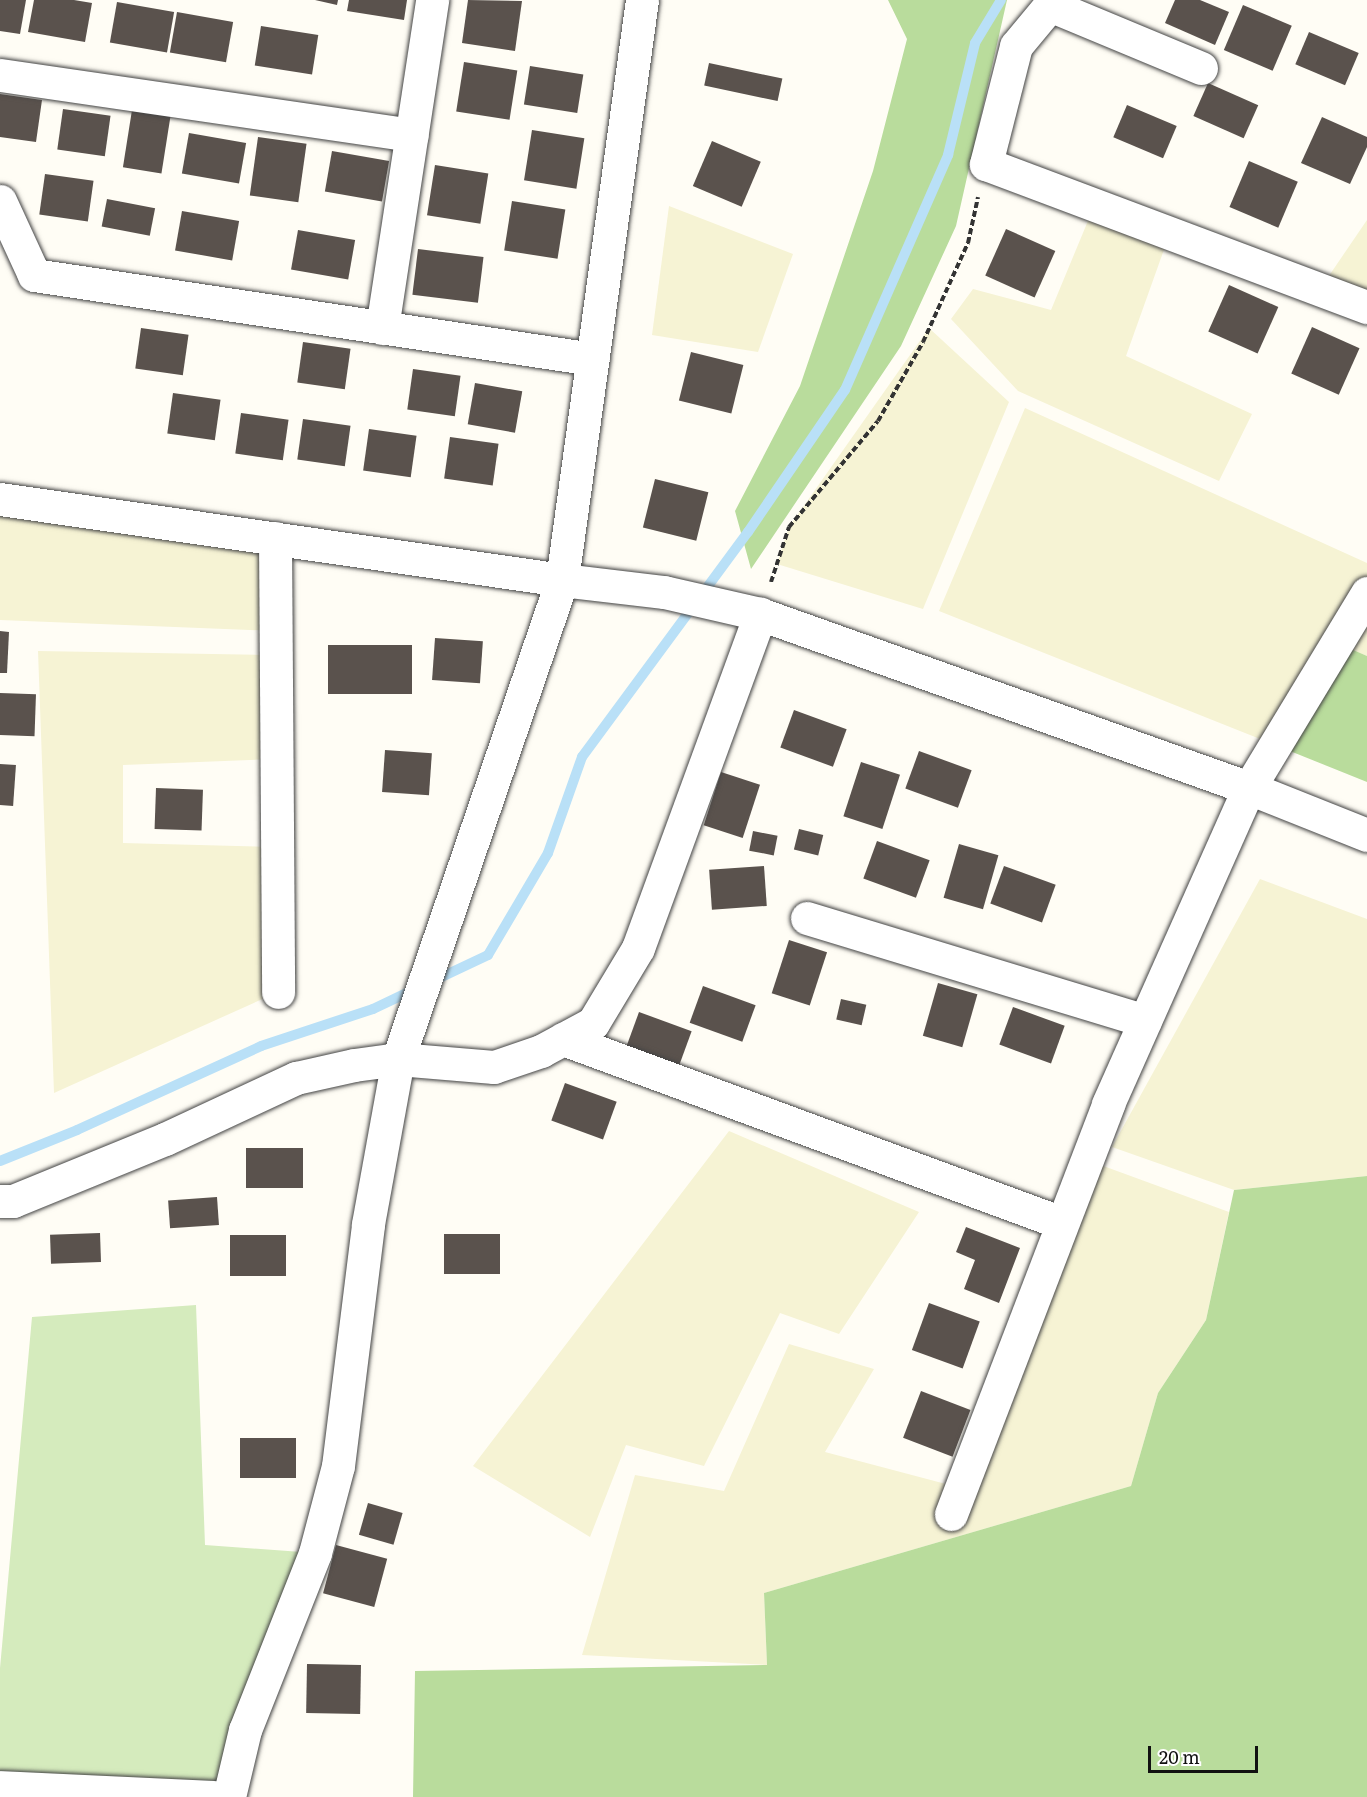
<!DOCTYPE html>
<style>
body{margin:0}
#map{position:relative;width:1367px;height:1797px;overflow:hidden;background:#fffdf5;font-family:Literata,serif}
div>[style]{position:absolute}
.farmland>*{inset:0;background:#f6f3d4}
.green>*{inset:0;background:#d5ebbd}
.forest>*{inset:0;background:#b9dc9c}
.stream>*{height:10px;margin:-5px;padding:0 5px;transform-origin:5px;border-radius:5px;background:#b9e0f7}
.building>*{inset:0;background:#5a524d;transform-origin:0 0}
.path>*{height:4px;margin-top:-2px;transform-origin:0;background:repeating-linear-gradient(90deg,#333 0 6px,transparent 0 9px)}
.roads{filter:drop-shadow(0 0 2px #444) drop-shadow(0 0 2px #444)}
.minor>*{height:33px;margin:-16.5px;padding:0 16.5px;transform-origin:16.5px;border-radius:16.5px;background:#fff}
span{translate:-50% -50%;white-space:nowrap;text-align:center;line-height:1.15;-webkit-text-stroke:6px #fff;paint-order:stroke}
.scale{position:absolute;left:1148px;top:1746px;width:110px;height:27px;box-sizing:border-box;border:3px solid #111;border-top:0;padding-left:8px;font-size:18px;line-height:21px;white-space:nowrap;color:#111;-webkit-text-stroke:4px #fff;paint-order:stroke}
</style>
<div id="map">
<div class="farmland">
<i style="clip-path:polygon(669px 206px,793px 254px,758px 352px,652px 335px)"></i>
<i style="clip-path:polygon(1090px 216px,1166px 244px,1126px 356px,1252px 414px,1219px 481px,1018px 391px,951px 319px,973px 289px,1051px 310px)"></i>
<i style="clip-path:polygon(1367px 220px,1367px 307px,1320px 289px)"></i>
<i style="clip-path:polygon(929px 328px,1009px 402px,923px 609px,777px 564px,789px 527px)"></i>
<i style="clip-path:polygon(1025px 408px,1367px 563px,1367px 656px,1337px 644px,1275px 745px,939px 611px)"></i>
<i style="clip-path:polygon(0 499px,275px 538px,276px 631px,0 620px)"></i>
<i style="clip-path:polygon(38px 651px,264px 655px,276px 759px,123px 765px,123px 843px,277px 847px,278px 992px,54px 1093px)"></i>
<i style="clip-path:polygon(1260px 879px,1367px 919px,1367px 1176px,1234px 1190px,1112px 1147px)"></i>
<i style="clip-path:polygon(729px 1131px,919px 1212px,839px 1334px,780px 1313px,704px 1466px,626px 1445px,590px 1537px,473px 1466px)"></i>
<i style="clip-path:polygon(1087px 1160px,1229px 1212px,1206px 1320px,1158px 1393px,1131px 1486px,764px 1593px,767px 1665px,582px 1655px,635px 1475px,724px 1491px,789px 1344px,874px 1369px,825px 1452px,961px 1488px)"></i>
</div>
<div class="green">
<i style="clip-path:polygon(196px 1305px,205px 1545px,315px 1553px,230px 1797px,0 1787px,0 1668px,32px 1317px)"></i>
</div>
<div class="forest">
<i style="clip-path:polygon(888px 0,1007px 0,956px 226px,901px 346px,751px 569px,735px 511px,800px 386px,873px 171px,907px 39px)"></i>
<i style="clip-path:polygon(1337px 643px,1367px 656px,1367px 782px,1275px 745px)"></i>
<i style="clip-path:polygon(1367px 1176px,1367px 1797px,413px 1797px,415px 1671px,767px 1665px,764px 1593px,1131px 1486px,1158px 1393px,1206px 1320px,1234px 1190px)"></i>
</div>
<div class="stream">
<i style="left:433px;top:981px;width:61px;rotate:-25.3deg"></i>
<i style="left:488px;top:955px;width:118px;rotate:-59.5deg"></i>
<i style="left:548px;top:853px;width:102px;rotate:-70.5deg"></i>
<i style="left:582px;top:757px;width:280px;rotate:-53.6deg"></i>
<i style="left:748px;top:532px;width:172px;rotate:-55.7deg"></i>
<i style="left:845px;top:390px;width:257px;rotate:-66.3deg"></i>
<i style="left:948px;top:155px;width:115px;rotate:-76.4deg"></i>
<i style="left:975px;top:43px;width:50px;rotate:-58.8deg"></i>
<i style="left:0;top:1161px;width:83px;rotate:-21.9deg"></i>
<i style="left:77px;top:1130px;width:202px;rotate:-24.5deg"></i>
<i style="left:261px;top:1046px;width:118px;rotate:-18.3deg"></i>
<i style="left:373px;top:1009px;width:44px;rotate:-25.4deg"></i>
</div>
<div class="building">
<i style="clip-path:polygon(0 0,26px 0,20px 34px,0 31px)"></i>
<i style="clip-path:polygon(34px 0,74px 0,92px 3px,85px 42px,28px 32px)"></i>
<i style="clip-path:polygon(315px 0,338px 0,337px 5px)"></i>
<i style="clip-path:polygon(349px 0,407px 0,404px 20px,347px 11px)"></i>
<i style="clip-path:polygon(468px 0,522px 1px,515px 51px,462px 43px)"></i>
<i style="clip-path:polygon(1175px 0,1200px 0,1229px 12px,1215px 45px,1165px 23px)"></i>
<i style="left:117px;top:2px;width:58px;height:41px;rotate:10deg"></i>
<i style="left:1243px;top:5px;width:53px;height:49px;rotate:23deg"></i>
<i style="left:177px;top:12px;width:57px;height:41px;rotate:10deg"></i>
<i style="left:261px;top:26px;width:58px;height:40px;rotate:9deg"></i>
<i style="left:1309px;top:32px;width:54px;height:35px;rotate:23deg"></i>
<i style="left:464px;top:62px;width:54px;height:50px;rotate:9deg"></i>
<i style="left:709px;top:63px;width:75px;height:23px;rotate:12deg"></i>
<i style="left:530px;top:66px;width:54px;height:39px;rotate:9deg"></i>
<i style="left:1208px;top:83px;width:55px;height:36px;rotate:24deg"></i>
<i style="clip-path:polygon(0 94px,42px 100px,36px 142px,0 137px)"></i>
<i style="left:1127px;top:105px;width:54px;height:35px;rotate:23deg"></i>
<i style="left:63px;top:109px;width:48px;height:41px;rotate:8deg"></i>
<i style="left:132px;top:110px;width:39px;height:58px;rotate:9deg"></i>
<i style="clip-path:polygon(1322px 117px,1367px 137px,1367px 147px,1350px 184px,1301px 163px)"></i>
<i style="left:532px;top:130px;width:53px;height:51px;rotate:9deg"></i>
<i style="left:189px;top:133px;width:58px;height:41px;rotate:10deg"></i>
<i style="left:258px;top:137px;width:49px;height:59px;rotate:8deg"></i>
<i style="left:712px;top:141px;width:53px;height:49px;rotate:23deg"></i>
<i style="left:332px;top:151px;width:58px;height:41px;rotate:10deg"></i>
<i style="left:1249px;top:161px;width:53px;height:50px;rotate:23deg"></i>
<i style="left:435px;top:165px;width:54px;height:51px;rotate:9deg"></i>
<i style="left:45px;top:174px;width:49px;height:41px;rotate:8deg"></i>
<i style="left:107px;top:199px;width:49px;height:28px;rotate:11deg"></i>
<i style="left:512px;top:201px;width:54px;height:50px;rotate:9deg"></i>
<i style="left:182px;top:211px;width:58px;height:40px;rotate:10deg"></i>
<i style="left:1006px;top:229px;width:54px;height:51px;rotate:24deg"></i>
<i style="left:298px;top:230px;width:58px;height:40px;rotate:10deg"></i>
<i style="left:418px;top:249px;width:66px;height:46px;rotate:7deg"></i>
<i style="left:1229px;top:285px;width:54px;height:51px;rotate:24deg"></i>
<i style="left:1312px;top:327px;width:52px;height:51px;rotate:24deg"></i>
<i style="left:141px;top:328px;width:48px;height:41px;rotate:8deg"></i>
<i style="left:303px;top:342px;width:48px;height:41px;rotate:8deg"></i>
<i style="left:691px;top:352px;width:54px;height:50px;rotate:14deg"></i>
<i style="left:413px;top:369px;width:48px;height:41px;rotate:8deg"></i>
<i style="left:475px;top:383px;width:48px;height:42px;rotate:10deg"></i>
<i style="left:173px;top:393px;width:48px;height:41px;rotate:8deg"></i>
<i style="left:241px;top:413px;width:48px;height:41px;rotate:8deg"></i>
<i style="left:303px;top:419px;width:48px;height:41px;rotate:8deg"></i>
<i style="left:369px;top:429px;width:48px;height:42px;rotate:8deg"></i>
<i style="left:450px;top:437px;width:49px;height:42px;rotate:8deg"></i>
<i style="left:655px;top:479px;width:55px;height:50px;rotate:14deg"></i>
<i style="clip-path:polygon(0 631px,9px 632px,7px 673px,0 673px)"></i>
<i style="left:435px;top:638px;width:48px;height:42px;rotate:4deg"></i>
<i style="left:412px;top:645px;width:49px;height:84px;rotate:90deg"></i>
<i style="left:0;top:693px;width:36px;height:42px;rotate:2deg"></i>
<i style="left:794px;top:710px;width:56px;height:40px;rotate:20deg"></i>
<i style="left:385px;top:750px;width:47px;height:42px;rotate:4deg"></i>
<i style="left:919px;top:751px;width:56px;height:40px;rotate:20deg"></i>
<i style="left:861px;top:762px;width:41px;height:57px;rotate:18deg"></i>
<i style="left:0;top:764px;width:16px;height:41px;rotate:4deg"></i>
<i style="left:721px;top:772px;width:41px;height:56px;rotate:18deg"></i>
<i style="left:156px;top:788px;width:47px;height:41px;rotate:2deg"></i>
<i style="left:799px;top:829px;width:25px;height:21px;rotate:14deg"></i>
<i style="left:753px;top:831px;width:25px;height:20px;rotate:11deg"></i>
<i style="left:877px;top:841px;width:56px;height:40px;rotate:20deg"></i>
<i style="left:959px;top:844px;width:41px;height:56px;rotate:16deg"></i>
<i style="left:764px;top:866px;width:40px;height:55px;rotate:86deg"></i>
<i style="left:1004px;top:866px;width:55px;height:40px;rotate:20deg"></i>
<i style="left:789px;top:940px;width:40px;height:56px;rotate:18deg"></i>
<i style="left:938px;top:983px;width:41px;height:55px;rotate:16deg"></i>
<i style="left:703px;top:986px;width:56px;height:39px;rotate:20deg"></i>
<i style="left:841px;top:999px;width:26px;height:21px;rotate:13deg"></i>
<i style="left:1013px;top:1007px;width:55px;height:40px;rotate:20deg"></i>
<i style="left:639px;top:1012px;width:56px;height:40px;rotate:20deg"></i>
<i style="left:565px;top:1083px;width:55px;height:40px;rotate:20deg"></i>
<i style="left:246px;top:1148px;width:57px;height:40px"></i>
<i style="left:217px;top:1197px;width:28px;height:49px;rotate:86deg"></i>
<i style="clip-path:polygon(966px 1227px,1020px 1248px,999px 1303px,964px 1289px,975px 1260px,956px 1252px)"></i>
<i style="left:100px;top:1233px;width:29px;height:50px;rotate:88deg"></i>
<i style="left:444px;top:1234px;width:56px;height:40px"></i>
<i style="left:230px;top:1235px;width:56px;height:41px"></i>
<i style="left:929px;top:1303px;width:54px;height:50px;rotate:20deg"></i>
<i style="left:921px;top:1391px;width:53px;height:50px;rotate:21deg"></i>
<i style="left:240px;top:1438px;width:56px;height:40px"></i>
<i style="left:368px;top:1503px;width:36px;height:33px;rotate:16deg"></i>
<i style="left:336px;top:1545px;width:53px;height:50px;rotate:15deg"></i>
<i style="left:307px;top:1664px;width:54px;height:49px;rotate:1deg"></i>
</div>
<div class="path">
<i style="left:771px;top:582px;width:58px;rotate:-71.9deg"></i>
<i style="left:789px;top:527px;width:138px;rotate:-50deg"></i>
<i style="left:878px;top:421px;width:91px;rotate:-60.3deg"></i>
<i style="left:923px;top:342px;width:109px;rotate:-65.6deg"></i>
<i style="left:968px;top:243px;width:47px;rotate:-77.7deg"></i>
</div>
<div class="roads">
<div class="minor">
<i style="left:1201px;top:68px;width:164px;rotate:-157.4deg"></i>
<i style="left:1050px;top:5px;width:53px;rotate:129.7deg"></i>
<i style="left:1016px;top:46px;width:122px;rotate:104.3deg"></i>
<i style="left:986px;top:164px;width:407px;rotate:20.6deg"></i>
<i style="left:0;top:75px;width:416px;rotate:8.3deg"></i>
<i style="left:0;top:201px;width:81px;rotate:65.3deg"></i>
<i style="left:34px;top:275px;width:565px;rotate:8.55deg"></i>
<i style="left:382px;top:328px;width:332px;rotate:-81.3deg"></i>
<i style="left:0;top:499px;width:568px;rotate:8.2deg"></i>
<i style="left:562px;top:580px;width:103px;rotate:6.7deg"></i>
<i style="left:664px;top:592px;width:98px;rotate:12.9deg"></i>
<i style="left:760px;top:614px;width:519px;rotate:19.59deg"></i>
<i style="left:1249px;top:788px;width:127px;rotate:21.7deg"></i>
<i style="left:275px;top:538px;width:454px;rotate:89.6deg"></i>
<i style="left:807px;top:918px;width:353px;rotate:16.9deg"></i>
<i style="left:563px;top:1039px;width:532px;rotate:20.24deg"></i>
<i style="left:0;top:1201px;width:13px"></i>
<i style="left:13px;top:1201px;width:164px;rotate:-22.2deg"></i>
<i style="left:165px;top:1139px;width:145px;rotate:-25deg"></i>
<i style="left:296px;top:1078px;width:59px;rotate:-12.6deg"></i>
<i style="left:354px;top:1065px;width:44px;rotate:-7.8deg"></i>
<i style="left:398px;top:1059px;width:96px;rotate:4.8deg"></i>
<i style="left:494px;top:1067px;width:50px;rotate:-18.8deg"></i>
<i style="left:541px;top:1051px;width:59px;rotate:-28.3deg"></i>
<i style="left:593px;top:1023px;width:87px;rotate:-59deg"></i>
<i style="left:638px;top:948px;width:356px;rotate:-69.9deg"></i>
<i style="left:951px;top:1514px;width:439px;rotate:-69deg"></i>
<i style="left:1108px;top:1104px;width:346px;rotate:-66deg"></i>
<i style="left:1249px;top:788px;width:228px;rotate:-58.8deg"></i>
<i style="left:0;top:1787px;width:213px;rotate:2.7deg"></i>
<i style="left:229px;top:1797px;width:69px;rotate:-76.6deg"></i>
<i style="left:245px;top:1730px;width:190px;rotate:-68.4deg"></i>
<i style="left:315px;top:1553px;width:90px;rotate:-75.2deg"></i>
<i style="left:338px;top:1466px;width:244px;rotate:-82.9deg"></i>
<i style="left:368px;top:1224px;width:168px;rotate:-79.7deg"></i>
<i style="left:398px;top:1059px;width:506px;rotate:-71.1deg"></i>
<i style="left:562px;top:580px;width:585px;rotate:-82.15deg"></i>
</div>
</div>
<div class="scale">20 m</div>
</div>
